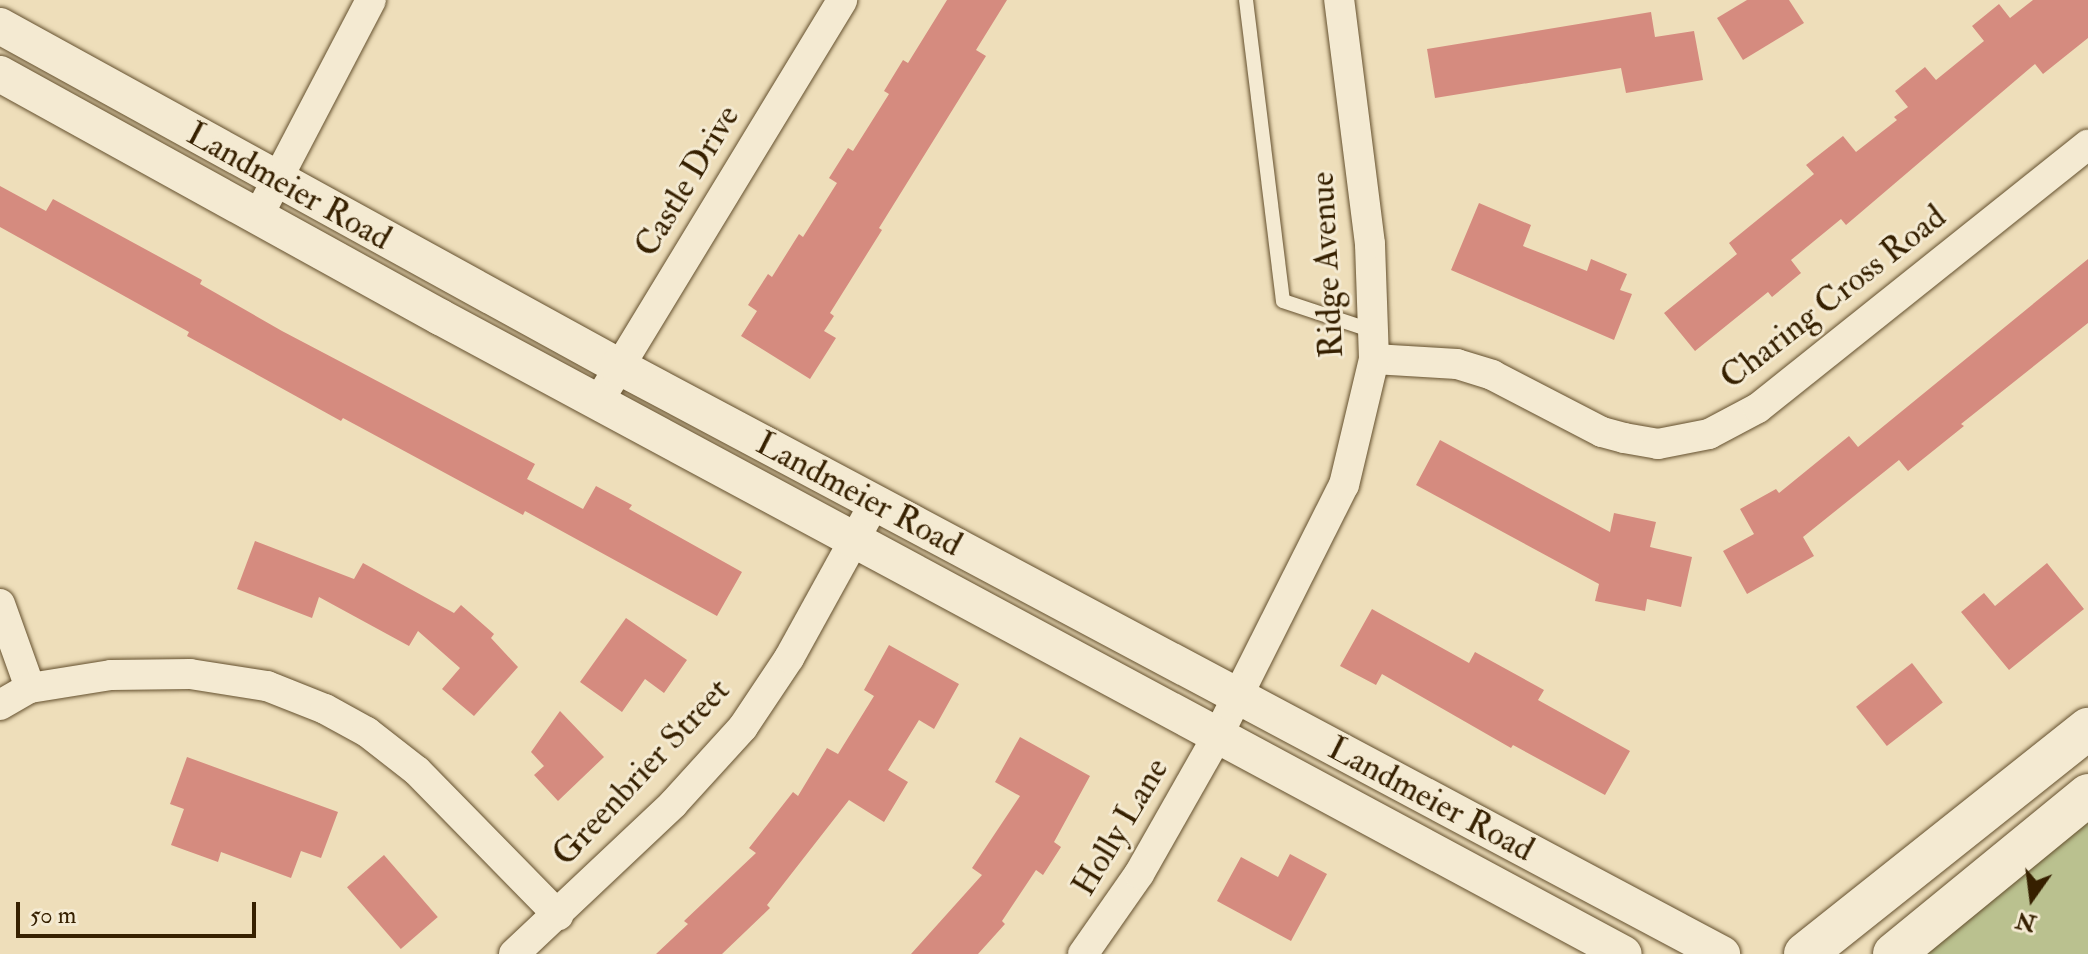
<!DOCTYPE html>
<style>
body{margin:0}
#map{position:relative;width:2088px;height:954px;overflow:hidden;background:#eedeba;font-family:"IM FELL Double Pica",serif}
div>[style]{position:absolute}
.green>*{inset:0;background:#bac18f}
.building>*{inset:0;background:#d58b7f;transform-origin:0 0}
.roads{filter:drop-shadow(0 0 2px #64502e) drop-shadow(0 0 2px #64502e)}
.service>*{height:14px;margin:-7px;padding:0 7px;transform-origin:7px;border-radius:7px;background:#f4ead2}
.minor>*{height:30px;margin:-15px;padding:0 15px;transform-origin:15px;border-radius:15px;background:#f4ead2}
.tertiary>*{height:36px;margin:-18px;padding:0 18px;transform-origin:18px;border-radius:18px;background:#f4ead2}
.secondary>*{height:42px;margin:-21px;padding:0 21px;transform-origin:21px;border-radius:21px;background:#f4ead2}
span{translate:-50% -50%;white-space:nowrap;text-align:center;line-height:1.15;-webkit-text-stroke:6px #f4ead2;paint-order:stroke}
.street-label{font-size:34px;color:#362000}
.north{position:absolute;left:1992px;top:858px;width:80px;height:80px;-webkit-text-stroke:6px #f4ead2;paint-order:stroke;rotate:194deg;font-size:22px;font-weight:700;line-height:32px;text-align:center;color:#362000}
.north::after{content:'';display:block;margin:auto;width:28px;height:36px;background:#362000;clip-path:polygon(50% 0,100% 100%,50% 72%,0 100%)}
.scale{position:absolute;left:16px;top:902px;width:240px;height:36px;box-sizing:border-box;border:4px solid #362000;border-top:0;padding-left:10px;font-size:24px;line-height:28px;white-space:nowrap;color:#362000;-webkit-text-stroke:6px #f4ead2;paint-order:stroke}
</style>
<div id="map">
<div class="green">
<i style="clip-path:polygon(2088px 795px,2088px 954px,1894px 954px)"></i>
</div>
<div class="building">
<i style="clip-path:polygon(947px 0,1007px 0,976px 50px,986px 56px,879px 228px,882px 230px,830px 313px,834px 316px,824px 331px,836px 338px,810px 379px,741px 336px,757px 311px,748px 305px,768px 274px,772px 277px,799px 234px,803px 237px,837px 183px,829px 178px,848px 148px,853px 151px,889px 94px,884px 91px,903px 60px,908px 63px)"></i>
<i style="clip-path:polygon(1747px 0,1789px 0,1804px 23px,1743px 60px,1717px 18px)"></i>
<i style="clip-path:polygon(2033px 0,2088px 0,2088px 38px,2043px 74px,2035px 64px,1846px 225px,1841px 219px,1791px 260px,1801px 273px,1772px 297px,1768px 292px,1695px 351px,1664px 313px,1737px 254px,1729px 243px,1814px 174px,1806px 165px,1843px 136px,1856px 152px,1897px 120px,1894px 117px,1908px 107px,1895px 91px,1925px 67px,1936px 80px,1984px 41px,1972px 26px,1999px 4px,2010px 18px)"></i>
<i style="clip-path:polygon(1651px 12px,1655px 37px,1694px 31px,1703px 80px,1626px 93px,1621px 68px,1435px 98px,1427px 49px)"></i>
<i style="clip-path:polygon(0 186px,46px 211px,53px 199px,202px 280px,200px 284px,282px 331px,535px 464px,527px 479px,583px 509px,596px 486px,632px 505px,629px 509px,742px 572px,717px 616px,525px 511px,523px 515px,343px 418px,341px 421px,187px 336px,189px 332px,0 227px)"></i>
<i style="clip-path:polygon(1479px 203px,1531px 225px,1523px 246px,1587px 271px,1591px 259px,1627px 274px,1620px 290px,1632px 294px,1614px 340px,1451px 270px)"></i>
<i style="clip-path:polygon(2088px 259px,2088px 323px,1961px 424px,1964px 426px,1908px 471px,1899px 460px,1803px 537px,1814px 556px,1747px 594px,1723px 551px,1754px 534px,1740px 509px,1776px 489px,1779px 493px,1849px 436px,1858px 447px)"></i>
<i style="clip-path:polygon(1440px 440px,1610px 532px,1614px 513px,1656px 522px,1650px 547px,1692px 557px,1681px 607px,1647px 599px,1645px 611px,1595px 601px,1599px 584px,1416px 485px)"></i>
<i style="clip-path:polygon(255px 541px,354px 579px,363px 563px,454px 613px,461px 605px,494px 634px,491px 638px,518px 667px,474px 716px,442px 689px,460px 668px,418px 631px,409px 646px,319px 597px,312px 618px,237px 589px)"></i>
<i style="clip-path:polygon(2047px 563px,2084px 609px,2009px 670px,1961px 612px,1984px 593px,1995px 606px)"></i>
<i style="clip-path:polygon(1372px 609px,1469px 663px,1475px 652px,1544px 690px,1538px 700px,1630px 751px,1605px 795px,1513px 745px,1511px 748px,1382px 674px,1376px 685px,1340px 666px)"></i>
<i style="clip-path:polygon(626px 618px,687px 660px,664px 693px,645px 679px,622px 712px,580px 682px)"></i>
<i style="clip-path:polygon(889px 645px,959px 684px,934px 729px,919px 720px,888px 770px,908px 782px,884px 822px,849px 800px,767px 905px,770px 908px,722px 954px,656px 954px,688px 924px,684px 921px,756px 853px,749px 848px,793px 792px,798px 796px,827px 748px,838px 754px,874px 696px,864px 690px)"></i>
<i style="left:1912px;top:663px;width:50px;height:71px;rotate:52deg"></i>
<i style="clip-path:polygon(560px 711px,604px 757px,558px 801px,534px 775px,544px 766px,531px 752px)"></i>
<i style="clip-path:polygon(1020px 737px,1090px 776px,1054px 842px,1061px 847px,1043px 875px,1036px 870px,1002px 921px,1005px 924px,978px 954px,911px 954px,982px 875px,972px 868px,1020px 796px,995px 782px)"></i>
<i style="clip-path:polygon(187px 757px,338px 812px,321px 858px,301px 851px,291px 878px,221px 852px,218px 862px,171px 845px,184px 809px,170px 804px)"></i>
<i style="clip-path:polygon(1290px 854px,1327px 874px,1291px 941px,1217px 901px,1241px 857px,1278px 877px)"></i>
<i style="left:384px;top:855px;width:82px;height:49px;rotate:49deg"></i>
</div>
<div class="roads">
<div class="service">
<i style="left:1246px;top:0;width:303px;rotate:83deg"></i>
<i style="left:1283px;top:301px;width:95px;rotate:18.4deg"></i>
</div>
<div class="minor">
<i style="left:257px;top:218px;width:246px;rotate:-62.4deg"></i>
<i style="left:1374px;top:359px;width:83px;rotate:3.4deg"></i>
<i style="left:1457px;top:364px;width:37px;rotate:17deg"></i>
<i style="left:1492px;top:375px;width:124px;rotate:27.4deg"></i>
<i style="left:1602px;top:432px;width:23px;rotate:15deg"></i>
<i style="left:1624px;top:438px;width:35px;rotate:10deg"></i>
<i style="left:1658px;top:444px;width:52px;rotate:-11.1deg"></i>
<i style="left:1709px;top:434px;width:55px;rotate:-28deg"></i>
<i style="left:1758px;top:408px;width:422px;rotate:-38.6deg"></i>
<i style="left:598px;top:402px;width:470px;rotate:-58.7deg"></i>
<i style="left:0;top:604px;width:89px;rotate:70.3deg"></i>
<i style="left:0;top:705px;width:34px;rotate:-30deg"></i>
<i style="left:30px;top:688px;width:82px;rotate:-9.1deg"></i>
<i style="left:111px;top:675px;width:79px;rotate:-0.7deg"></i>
<i style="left:190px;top:674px;width:78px;rotate:8.9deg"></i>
<i style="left:267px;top:686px;width:62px;rotate:21.6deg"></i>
<i style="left:325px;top:709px;width:48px;rotate:28.7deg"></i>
<i style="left:367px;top:732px;width:63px;rotate:38deg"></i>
<i style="left:417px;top:771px;width:202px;rotate:45.6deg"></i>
<i style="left:514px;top:954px;width:219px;rotate:-43.3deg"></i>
<i style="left:673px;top:804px;width:104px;rotate:-47.7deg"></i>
<i style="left:743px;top:727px;width:83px;rotate:-56.3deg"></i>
<i style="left:789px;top:658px;width:178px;rotate:-61.1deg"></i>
<i style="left:1083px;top:954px;width:98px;rotate:-55deg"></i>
<i style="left:1139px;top:874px;width:160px;rotate:-60.4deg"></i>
<i style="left:1218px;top:735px;width:280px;rotate:-63.3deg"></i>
<i style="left:1344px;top:485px;width:130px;rotate:-76.6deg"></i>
<i style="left:1374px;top:359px;width:115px;rotate:-92deg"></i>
<i style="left:1370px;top:244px;width:246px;rotate:-97.2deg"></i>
</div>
<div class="tertiary">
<i style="left:0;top:26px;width:705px;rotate:28.82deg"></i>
<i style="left:618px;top:366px;width:1251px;rotate:28.04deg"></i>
<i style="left:0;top:74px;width:503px;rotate:28.91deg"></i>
<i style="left:440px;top:317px;width:1344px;rotate:28.28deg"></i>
</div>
<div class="secondary">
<i style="left:1805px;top:954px;width:362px;rotate:-38.5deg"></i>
<i style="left:1894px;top:954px;width:251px;rotate:-39.3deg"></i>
</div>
</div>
<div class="street-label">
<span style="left:687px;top:181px;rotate:-59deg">Castle Drive</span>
<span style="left:289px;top:186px;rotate:29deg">Landmeier Road</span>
<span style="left:1327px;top:265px;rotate:-93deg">Ridge Avenue</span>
<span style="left:1833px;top:297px;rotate:-38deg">Charing Cross Road</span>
<span style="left:859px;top:494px;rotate:28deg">Landmeier Road</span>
<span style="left:641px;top:772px;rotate:-47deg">Greenbrier Street</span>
<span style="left:1431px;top:799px;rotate:28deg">Landmeier Road</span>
<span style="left:1120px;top:827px;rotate:-59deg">Holly Lane</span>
</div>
<div class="north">N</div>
<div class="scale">50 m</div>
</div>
